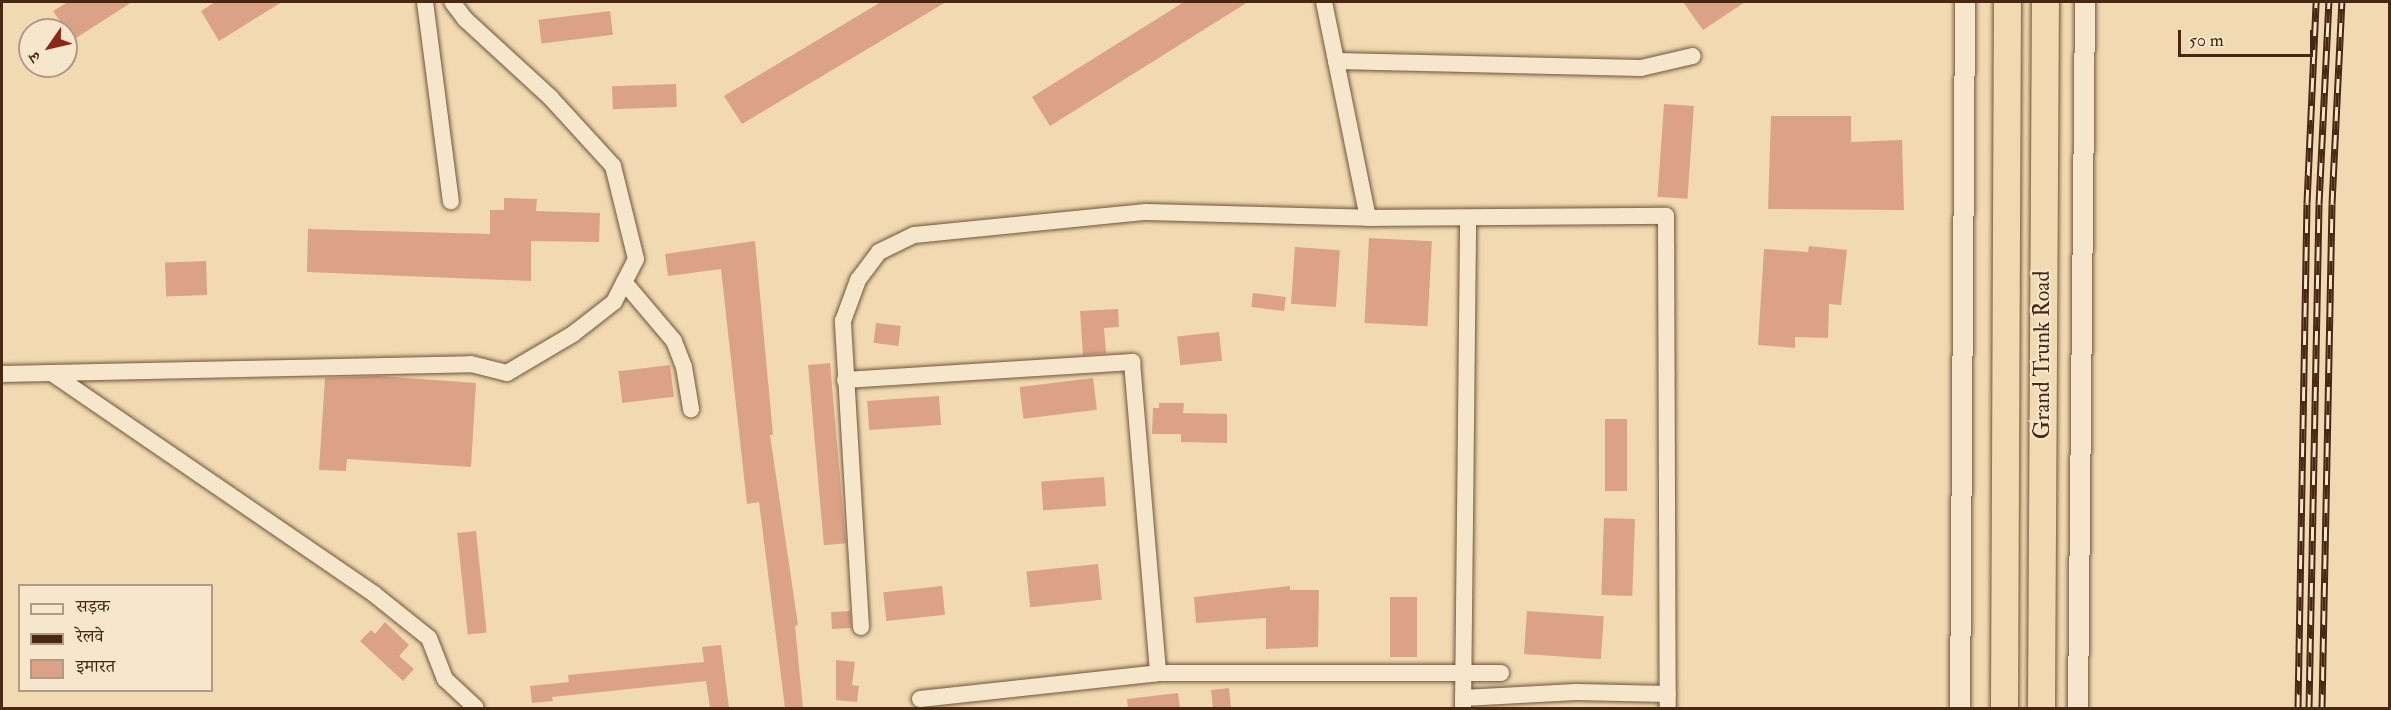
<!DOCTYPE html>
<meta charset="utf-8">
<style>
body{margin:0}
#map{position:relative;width:2391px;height:710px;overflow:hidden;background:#f1dab1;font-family:"IM FELL Double Pica","Noto Serif Devanagari",serif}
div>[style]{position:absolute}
.building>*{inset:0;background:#dba287;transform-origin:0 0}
.roads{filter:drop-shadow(0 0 2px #72543a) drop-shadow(0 0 2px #72543a)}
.minor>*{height:16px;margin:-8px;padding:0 8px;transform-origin:8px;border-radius:8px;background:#f6e7cc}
.tertiary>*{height:20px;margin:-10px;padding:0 10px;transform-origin:10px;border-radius:10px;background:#f6e7cc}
.trunk>*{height:27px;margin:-13.5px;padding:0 13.5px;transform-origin:13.5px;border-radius:13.5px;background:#f1dab1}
.rail>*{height:7px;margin-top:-3.5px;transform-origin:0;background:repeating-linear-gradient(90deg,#f6e7cc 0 14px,#482813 0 28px);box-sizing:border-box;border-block:2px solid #482813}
span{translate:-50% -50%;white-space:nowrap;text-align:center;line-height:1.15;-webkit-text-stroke:4.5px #f6e7cc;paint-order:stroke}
.street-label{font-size:22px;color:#482813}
.frame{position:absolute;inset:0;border:3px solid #482813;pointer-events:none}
.legend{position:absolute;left:18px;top:584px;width:195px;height:108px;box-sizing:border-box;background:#f6e7cc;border:2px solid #b09b82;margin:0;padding:8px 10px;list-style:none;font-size:18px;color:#482813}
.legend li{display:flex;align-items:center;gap:12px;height:30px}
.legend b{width:30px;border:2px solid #b09b82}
.north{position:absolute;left:18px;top:18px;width:60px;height:60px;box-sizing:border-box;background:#f6e7cc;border:2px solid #b09b82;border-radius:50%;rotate:236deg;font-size:16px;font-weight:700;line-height:24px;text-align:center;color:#482813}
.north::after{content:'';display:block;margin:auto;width:21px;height:27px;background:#8f2418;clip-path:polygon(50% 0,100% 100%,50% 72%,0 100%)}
.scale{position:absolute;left:2178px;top:30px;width:135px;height:27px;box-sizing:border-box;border:3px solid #482813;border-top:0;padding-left:8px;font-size:18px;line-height:21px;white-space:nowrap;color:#482813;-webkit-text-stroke:4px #f6e7cc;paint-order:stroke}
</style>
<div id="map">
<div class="building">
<i style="clip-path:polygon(68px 2px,132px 2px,73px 40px,53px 11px)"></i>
<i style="clip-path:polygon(215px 2px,282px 2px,219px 41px,201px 11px)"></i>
<i style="clip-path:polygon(881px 2px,946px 2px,742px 124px,724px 96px)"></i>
<i style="clip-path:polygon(1184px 2px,1248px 2px,1050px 126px,1032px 97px)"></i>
<i style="clip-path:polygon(1683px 2px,1745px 2px,1703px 30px)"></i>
<i style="left:610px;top:11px;width:24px;height:72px;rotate:83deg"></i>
<i style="left:676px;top:84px;width:23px;height:64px;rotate:88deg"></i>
<i style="left:1664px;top:104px;width:30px;height:93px;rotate:4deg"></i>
<i style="clip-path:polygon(1771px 116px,1851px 116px,1851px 142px,1902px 140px,1904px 210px,1768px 209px)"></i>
<i style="clip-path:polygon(504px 198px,537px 199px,536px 211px,600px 213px,599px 242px,531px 241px,531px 281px,307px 272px,308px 229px,490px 234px,490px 210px,504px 210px)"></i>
<i style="left:1369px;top:238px;width:63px;height:85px;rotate:3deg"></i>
<i style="clip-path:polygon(755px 241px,773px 435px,770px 435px,798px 625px,795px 626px,803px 708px,785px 708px,759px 502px,747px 504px,721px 269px,668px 276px,665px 254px)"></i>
<i style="clip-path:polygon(1809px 246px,1847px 250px,1841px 305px,1829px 304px,1828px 338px,1795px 337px,1795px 348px,1758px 345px,1764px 249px,1808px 252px)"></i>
<i style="left:1295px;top:247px;width:45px;height:57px;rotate:4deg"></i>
<i style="left:206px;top:261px;width:34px;height:41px;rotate:88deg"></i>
<i style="left:1253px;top:293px;width:33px;height:14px;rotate:7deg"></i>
<i style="clip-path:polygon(1118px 309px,1119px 327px,1104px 328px,1106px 353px,1083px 355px,1080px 311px)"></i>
<i style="left:876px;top:323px;width:25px;height:20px;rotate:7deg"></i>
<i style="left:1219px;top:332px;width:29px;height:42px;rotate:84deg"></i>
<i style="left:830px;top:363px;width:181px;height:22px;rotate:85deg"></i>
<i style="left:670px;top:365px;width:32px;height:52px;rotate:83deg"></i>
<i style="clip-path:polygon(379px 376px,476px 383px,471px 467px,347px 459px,346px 471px,319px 470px,325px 378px)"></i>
<i style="left:1093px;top:378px;width:32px;height:74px;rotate:83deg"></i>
<i style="left:939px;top:396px;width:29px;height:72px;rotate:86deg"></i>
<i style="clip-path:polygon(1159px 403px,1184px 403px,1183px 413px,1227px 414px,1227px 443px,1181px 442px,1181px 434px,1152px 434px,1153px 408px,1159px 408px)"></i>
<i style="left:1605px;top:419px;width:22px;height:72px"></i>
<i style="left:1104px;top:477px;width:29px;height:63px;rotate:86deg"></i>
<i style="left:1604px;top:518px;width:31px;height:77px;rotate:2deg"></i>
<i style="left:476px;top:531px;width:102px;height:19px;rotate:84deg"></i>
<i style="left:1098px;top:564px;width:36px;height:72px;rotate:84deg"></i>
<i style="left:942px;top:586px;width:29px;height:59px;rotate:84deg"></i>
<i style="clip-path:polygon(1290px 586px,1290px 590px,1319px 590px,1318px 647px,1266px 649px,1266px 618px,1196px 623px,1194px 597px)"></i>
<i style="left:1390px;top:597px;width:27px;height:60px"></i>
<i style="left:850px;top:611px;width:17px;height:19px;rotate:87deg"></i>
<i style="left:1527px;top:611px;width:77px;height:43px;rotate:4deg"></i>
<i style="clip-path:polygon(385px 622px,409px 645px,399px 656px,414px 669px,403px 681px,360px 641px,371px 630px,375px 634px)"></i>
<i style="clip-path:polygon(721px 645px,729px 708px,710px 708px,706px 681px,552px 697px,553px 701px,532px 703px,530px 686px,569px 682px,568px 675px,704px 662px,702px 647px)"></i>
<i style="clip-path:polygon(836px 660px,855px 662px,852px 685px,859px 686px,857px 702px,836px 700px)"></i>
<i style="left:1229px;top:688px;width:20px;height:18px;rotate:84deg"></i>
<i style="clip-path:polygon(1178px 693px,1180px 708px,1128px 708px,1127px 699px)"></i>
</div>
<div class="roads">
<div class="minor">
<i style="left:425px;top:2px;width:201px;rotate:82.6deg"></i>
<i style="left:1324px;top:2px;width:220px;rotate:78.5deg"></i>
<i style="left:1336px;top:61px;width:305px;rotate:1.3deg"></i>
<i style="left:1641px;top:68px;width:53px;rotate:-13deg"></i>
<i style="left:624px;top:282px;width:77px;rotate:49.7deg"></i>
<i style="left:674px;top:341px;width:28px;rotate:69deg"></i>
<i style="left:684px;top:367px;width:43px;rotate:80.5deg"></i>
<i style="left:2px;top:374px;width:469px;rotate:-1.2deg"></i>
<i style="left:471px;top:364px;width:37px;rotate:14deg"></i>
<i style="left:507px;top:373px;width:77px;rotate:-30.6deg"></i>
<i style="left:573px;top:334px;width:52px;rotate:-38deg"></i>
<i style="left:614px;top:302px;width:48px;rotate:-62.9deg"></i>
<i style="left:636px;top:259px;width:96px;rotate:-103.9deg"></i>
<i style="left:613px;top:166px;width:92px;rotate:-132.4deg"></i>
<i style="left:551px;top:98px;width:117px;rotate:-137.4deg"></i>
<i style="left:465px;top:19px;width:21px;rotate:-127deg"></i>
<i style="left:53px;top:374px;width:389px;rotate:34.4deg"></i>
<i style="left:374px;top:594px;width:70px;rotate:38.7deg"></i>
<i style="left:429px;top:638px;width:44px;rotate:68.7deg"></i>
<i style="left:445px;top:679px;width:42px;rotate:43.1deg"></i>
<i style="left:845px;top:380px;width:288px;rotate:-3.6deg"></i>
<i style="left:1132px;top:362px;width:312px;rotate:85.2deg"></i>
<i style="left:861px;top:627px;width:307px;rotate:-93.4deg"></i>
<i style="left:843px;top:321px;width:44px;rotate:-69.9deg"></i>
<i style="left:858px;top:280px;width:35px;rotate:-53deg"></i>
<i style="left:879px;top:252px;width:39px;rotate:-26deg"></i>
<i style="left:914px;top:235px;width:233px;rotate:-5.7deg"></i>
<i style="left:1146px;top:212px;width:222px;rotate:1.5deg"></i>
<i style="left:1368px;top:218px;width:298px;rotate:-0.4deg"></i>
<i style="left:1666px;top:216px;width:492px;rotate:89.8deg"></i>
<i style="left:1463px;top:698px;width:113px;rotate:-3deg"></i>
<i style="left:1576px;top:692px;width:92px;rotate:1.2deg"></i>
<i style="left:920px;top:699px;width:239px;rotate:-6.2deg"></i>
<i style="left:1158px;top:673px;width:343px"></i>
<i style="left:1463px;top:708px;width:490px;rotate:-89.4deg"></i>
</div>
<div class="tertiary">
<i style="left:1960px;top:708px;width:706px;rotate:-89.59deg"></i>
<i style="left:2078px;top:708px;width:706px;rotate:-89.43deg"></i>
</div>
<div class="trunk">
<i style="left:2004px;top:708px;width:706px;rotate:-89.76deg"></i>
<i style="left:2041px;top:708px;width:706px;rotate:-89.68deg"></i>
</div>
</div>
<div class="rail">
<i style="left:2298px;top:708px;width:505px;rotate:-88.98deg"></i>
<i style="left:2307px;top:203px;width:201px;rotate:-87.4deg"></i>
<i style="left:2309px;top:708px;width:504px;rotate:-88.86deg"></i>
<i style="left:2319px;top:204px;width:202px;rotate:-87.2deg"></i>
<i style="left:2322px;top:708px;width:504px;rotate:-88.86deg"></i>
<i style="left:2332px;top:204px;width:202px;rotate:-87.2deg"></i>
</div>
<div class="street-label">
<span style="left:2043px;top:355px;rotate:-90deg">Grand Trunk Road</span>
</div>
<div class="frame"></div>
<ul class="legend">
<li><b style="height:8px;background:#f6e7cc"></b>सड़क</li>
<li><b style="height:8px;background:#482813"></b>रेलवे</li>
<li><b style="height:16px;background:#dba287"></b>इमारत</li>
</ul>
<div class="north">उ</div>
<div class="scale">50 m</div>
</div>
